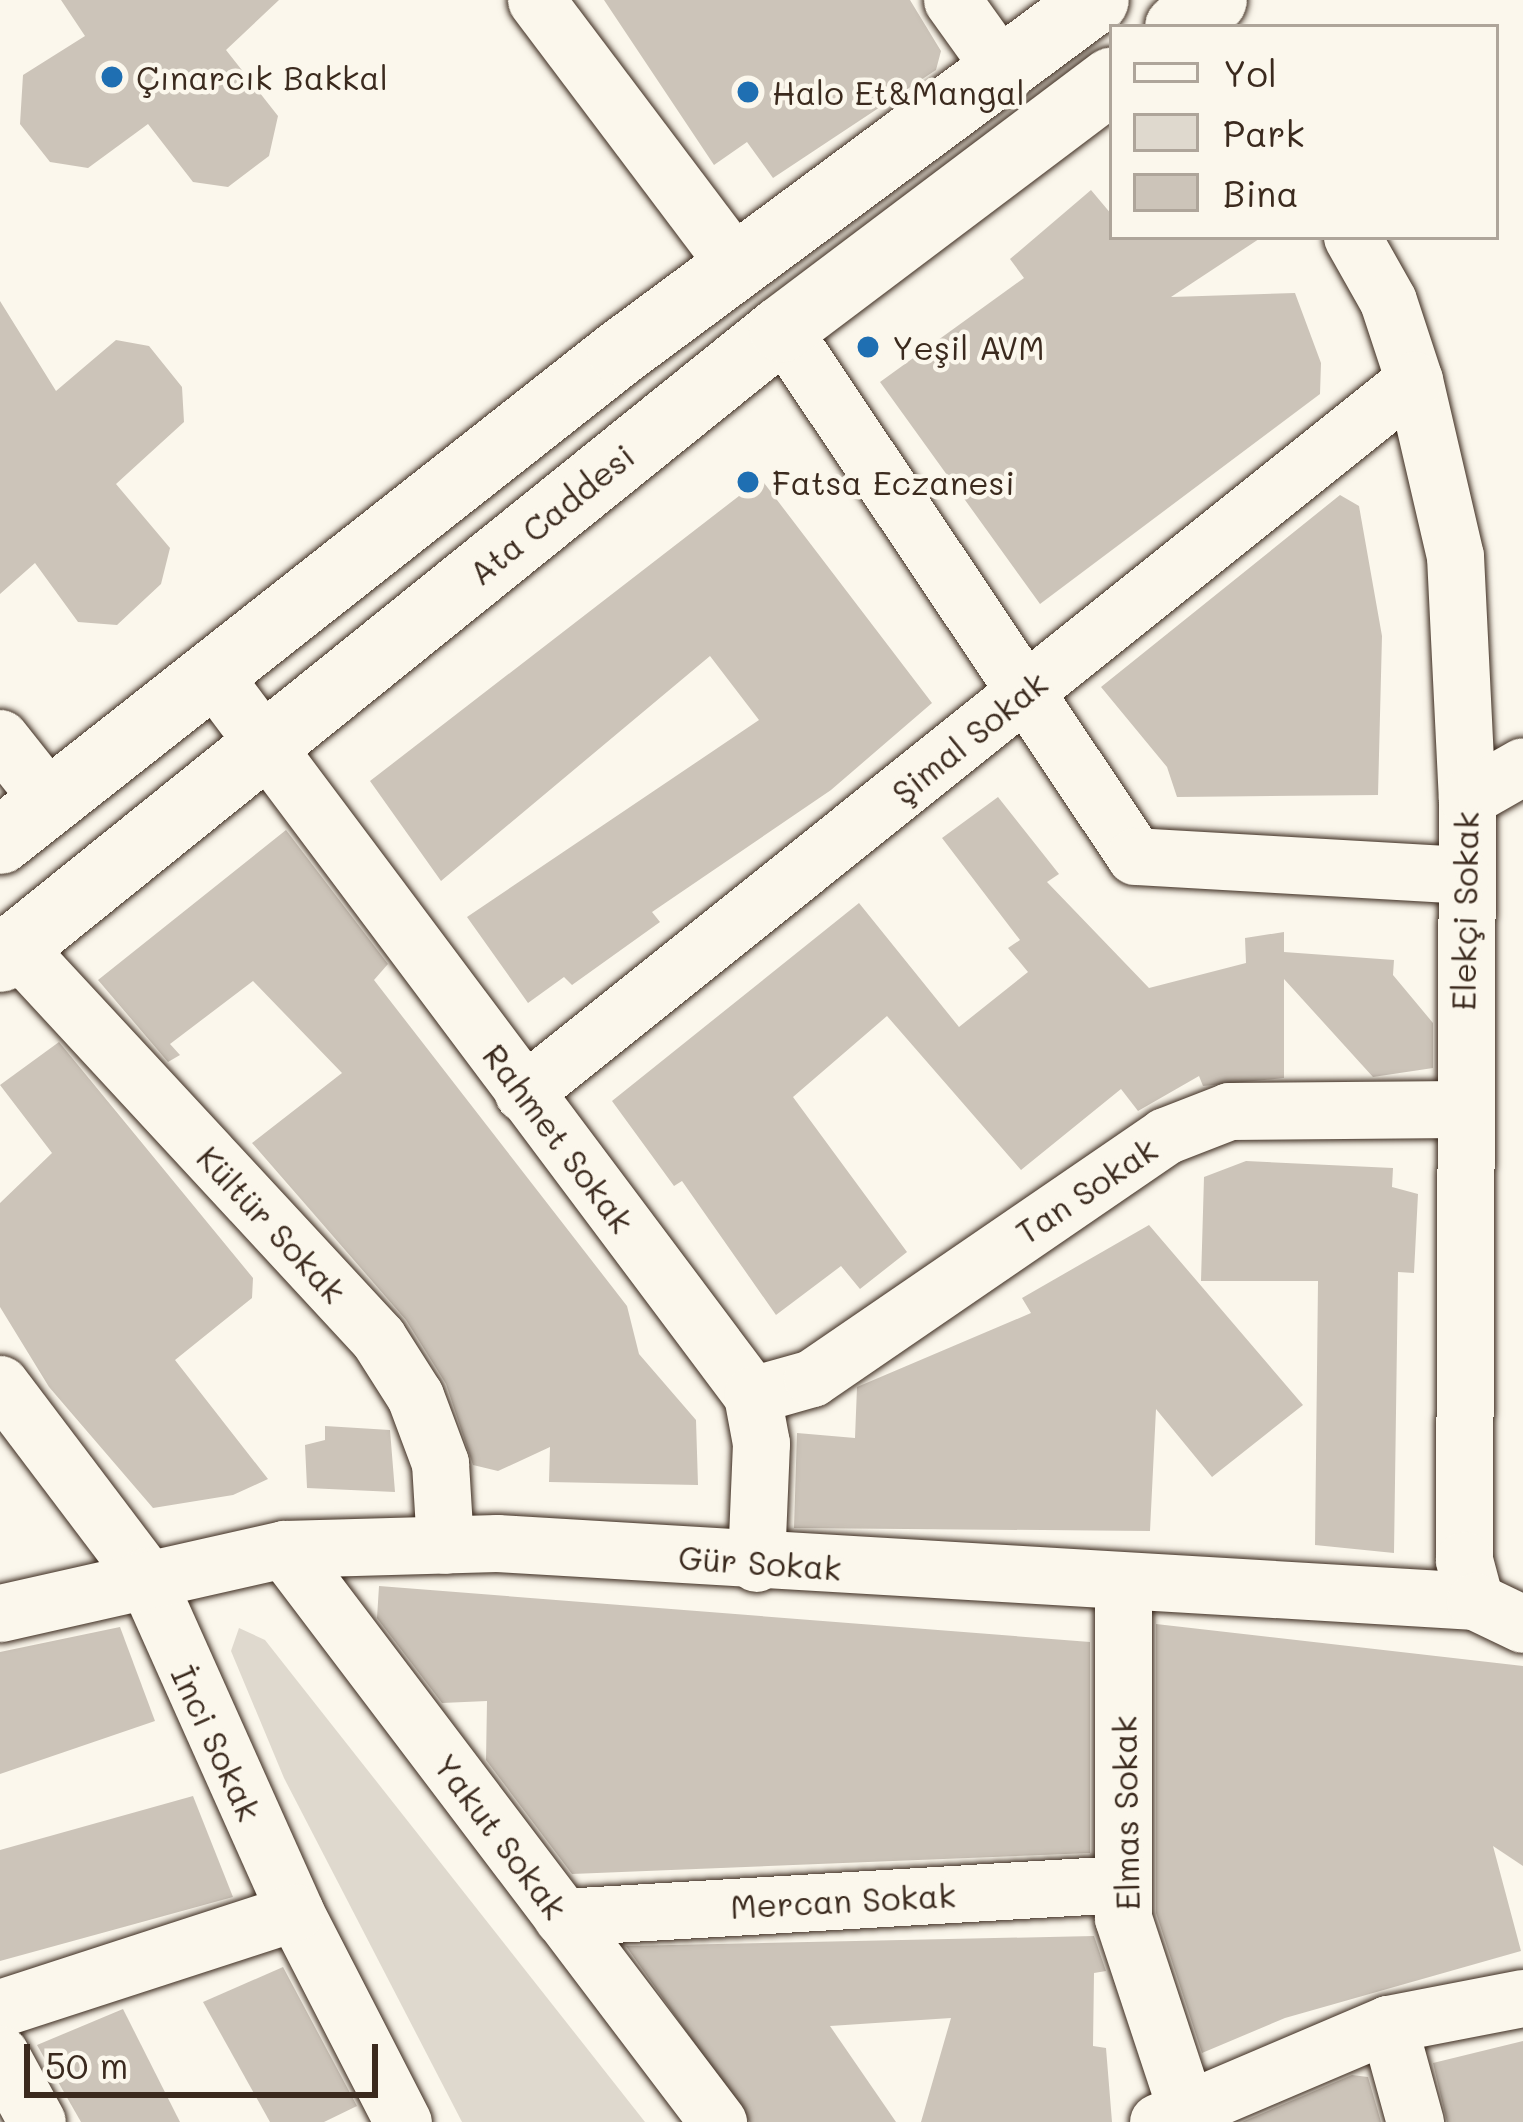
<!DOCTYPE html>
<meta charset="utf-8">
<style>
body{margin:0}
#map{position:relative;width:1523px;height:2122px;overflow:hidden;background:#fbf7ec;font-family:Mali,sans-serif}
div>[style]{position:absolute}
.green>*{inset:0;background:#dfd9ce}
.building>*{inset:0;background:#ccc4b9}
.roads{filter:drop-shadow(0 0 3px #3b2a1e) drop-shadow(0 0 3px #3b2a1e)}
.street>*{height:57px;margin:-28.5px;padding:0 28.5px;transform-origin:28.5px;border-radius:28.5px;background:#fbf7ec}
.secondary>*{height:66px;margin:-33px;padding:0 33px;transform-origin:33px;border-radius:33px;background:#fbf7ec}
.dots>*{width:33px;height:33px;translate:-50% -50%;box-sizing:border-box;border:6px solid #fbf7ec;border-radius:50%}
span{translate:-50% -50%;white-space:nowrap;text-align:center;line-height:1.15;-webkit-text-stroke:9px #fbf7ec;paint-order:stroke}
.poi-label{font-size:33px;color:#3b2a1e}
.left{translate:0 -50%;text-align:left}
.street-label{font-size:33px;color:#3b2a1e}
.legend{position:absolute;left:1109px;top:24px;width:390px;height:216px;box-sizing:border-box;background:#fbf7ec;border:3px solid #aea59a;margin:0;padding:15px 21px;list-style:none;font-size:36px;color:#3b2a1e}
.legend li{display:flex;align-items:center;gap:24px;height:60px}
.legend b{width:60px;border:3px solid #aea59a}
.scale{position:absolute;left:24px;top:2044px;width:354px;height:54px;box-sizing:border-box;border:6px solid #3b2a1e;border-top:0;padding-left:15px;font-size:36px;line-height:42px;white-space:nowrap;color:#3b2a1e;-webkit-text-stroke:9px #fbf7ec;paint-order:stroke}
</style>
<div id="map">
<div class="green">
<i style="clip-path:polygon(239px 1628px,265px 1640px,645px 2122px,462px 2122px,284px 1778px,231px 1651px)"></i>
</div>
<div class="building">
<i style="clip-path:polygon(61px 0,279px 0,226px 50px,278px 116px,269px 156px,228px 187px,193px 182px,148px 124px,88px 168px,50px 162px,20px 124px,23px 75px,85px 36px)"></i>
<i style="clip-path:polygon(604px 0,910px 0,941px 51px,936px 70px,773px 178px,747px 142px,714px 165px)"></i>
<i style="clip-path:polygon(1091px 190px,1112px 215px,1112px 237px,1262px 237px,1171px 297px,1295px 293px,1321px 363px,1320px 394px,1040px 604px,880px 382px,1024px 278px,1010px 259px)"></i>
<i style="clip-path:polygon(0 301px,56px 391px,116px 340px,149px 346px,182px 387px,184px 422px,116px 484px,170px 548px,161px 584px,117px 625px,78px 622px,35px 563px,0 594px)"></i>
<i style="clip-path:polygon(761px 479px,932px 703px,831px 790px,652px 912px,660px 922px,572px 985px,564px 977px,528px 1003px,467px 917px,759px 720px,710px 656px,441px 881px,370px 781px)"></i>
<i style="clip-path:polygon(1340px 495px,1359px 506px,1382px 636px,1378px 795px,1177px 797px,1167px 767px,1101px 687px)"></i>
<i style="clip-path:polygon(998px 797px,1059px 874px,1047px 882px,1149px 988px,1246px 963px,1245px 938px,1284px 932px,1284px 952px,1394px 960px,1393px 975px,1433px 1023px,1433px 1068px,1373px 1077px,1284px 979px,1284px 1078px,1203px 1086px,1199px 1076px,1138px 1111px,1121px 1089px,1021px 1170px,887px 1016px,793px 1097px,907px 1252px,860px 1289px,841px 1266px,776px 1315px,682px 1181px,674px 1186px,612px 1101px,859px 903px,959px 1027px,1028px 972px,1008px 948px,1020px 940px,942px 838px)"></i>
<i style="clip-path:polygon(286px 830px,388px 964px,374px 980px,627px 1306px,639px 1354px,696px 1420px,698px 1485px,549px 1482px,550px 1447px,498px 1471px,473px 1465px,446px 1384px,406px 1320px,252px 1143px,342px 1073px,253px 981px,170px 1044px,180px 1055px,168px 1062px,98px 980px)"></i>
<i style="clip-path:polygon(59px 1042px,253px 1278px,252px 1298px,175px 1360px,268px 1479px,233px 1495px,153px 1508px,49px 1387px,0 1307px,0 1203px,52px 1153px,0 1085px)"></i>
<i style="clip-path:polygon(1246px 1161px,1393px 1168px,1392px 1187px,1418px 1194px,1414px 1273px,1398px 1272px,1394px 1553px,1315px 1545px,1318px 1281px,1201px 1281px,1204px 1177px)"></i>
<i style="clip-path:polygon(1149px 1225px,1303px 1405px,1212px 1477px,1156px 1409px,1150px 1531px,794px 1528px,797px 1433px,855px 1438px,857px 1387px,1031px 1313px,1022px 1298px)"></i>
<i style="clip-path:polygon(325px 1426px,390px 1430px,395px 1492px,307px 1488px,305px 1445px,325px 1440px)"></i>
<i style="clip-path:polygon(379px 1586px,1090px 1642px,1090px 1853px,572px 1874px,486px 1760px,487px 1701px,442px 1703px,377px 1618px)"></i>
<i style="clip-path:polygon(1156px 1624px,1523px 1666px,1523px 1866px,1493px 1846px,1521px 1951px,1285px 2018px,1202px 2053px,1156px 1913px)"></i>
<i style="clip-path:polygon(120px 1627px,155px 1721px,0 1774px,0 1652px)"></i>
<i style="clip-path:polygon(193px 1796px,233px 1897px,0 1961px,0 1850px)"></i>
<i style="clip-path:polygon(1094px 1936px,1106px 1971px,1094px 1973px,1093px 2046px,1106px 2048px,1112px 2122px,921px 2122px,951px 2018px,830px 2026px,896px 2122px,750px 2122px,626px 1946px)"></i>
<i style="clip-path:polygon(283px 1967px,357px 2106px,324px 2122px,270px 2122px,203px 2002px)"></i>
<i style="clip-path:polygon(123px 2009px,180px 2122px,81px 2122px,37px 2045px)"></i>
<i style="clip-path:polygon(1523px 2041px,1523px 2122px,1447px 2122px,1433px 2063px)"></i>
<i style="clip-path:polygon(1352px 2075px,1368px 2077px,1381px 2122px,1242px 2122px)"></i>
</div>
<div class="roads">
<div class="street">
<i style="left:536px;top:0;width:334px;rotate:53deg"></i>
<i style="left:952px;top:0;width:91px;rotate:54.4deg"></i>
<i style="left:1352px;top:237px;width:73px;rotate:60.6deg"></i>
<i style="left:1388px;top:301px;width:83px;rotate:71.8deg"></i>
<i style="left:1414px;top:380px;width:181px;rotate:76.9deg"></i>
<i style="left:1455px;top:556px;width:242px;rotate:87.2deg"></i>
<i style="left:1467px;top:798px;width:762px;rotate:90.23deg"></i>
<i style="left:1464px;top:1560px;width:42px;rotate:75deg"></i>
<i style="left:782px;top:329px;width:634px;rotate:56.18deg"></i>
<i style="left:1135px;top:856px;width:326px;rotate:3.3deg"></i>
<i style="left:212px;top:674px;width:901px;rotate:53.17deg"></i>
<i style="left:752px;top:1395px;width:49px;rotate:79.4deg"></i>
<i style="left:761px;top:1443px;width:120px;rotate:92.4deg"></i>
<i style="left:0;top:738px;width:80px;rotate:51.6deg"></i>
<i style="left:1467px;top:798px;width:64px;rotate:-29.7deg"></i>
<i style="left:16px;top:947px;width:533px;rotate:47.21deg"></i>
<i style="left:378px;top:1338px;width:69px;rotate:57.5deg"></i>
<i style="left:415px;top:1396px;width:72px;rotate:69.5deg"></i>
<i style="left:440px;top:1463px;width:82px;rotate:86.5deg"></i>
<i style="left:523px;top:1093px;width:1141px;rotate:-38.67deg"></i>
<i style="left:0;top:1384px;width:241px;rotate:52.9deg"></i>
<i style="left:145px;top:1576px;width:368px;rotate:65.9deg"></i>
<i style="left:295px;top:1912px;width:236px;rotate:62.8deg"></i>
<i style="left:752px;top:1395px;width:62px;rotate:-15.8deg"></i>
<i style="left:812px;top:1378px;width:428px;rotate:-34.4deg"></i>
<i style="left:1165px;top:1136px;width:69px;rotate:-21.3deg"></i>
<i style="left:1229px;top:1111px;width:230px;rotate:-0.5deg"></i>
<i style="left:284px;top:1549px;width:719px;rotate:52.86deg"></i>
<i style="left:1123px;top:1583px;width:335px;rotate:90deg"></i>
<i style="left:1123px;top:1918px;width:197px;rotate:71.7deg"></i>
<i style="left:0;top:1613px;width:291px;rotate:-12.7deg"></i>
<i style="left:284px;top:1549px;width:213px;rotate:-1.6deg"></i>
<i style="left:497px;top:1543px;width:980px;rotate:3.39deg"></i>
<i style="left:1475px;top:1601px;width:53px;rotate:25.6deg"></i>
<i style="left:562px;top:1917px;width:562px;rotate:-3.37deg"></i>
<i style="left:0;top:2008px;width:310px;rotate:-18deg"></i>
<i style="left:1388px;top:2024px;width:102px;rotate:74.6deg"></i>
<i style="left:0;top:2054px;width:77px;rotate:61.4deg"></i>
<i style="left:1158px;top:2122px;width:250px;rotate:-23.1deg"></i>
<i style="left:1388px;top:2024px;width:137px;rotate:-10.9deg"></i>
</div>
<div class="secondary">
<i style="left:1178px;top:27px;width:45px;rotate:-36.9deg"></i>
<i style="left:0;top:841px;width:790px;rotate:-38.22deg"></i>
<i style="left:621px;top:352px;width:591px;rotate:-36.54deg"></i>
<i style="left:0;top:959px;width:1004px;rotate:-38.86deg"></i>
<i style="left:782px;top:329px;width:413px;rotate:-37deg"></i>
</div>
</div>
<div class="dots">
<i style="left:112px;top:77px;background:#1f6fb2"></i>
<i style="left:748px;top:92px;background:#1f6fb2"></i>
<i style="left:868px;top:347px;background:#1f6fb2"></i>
<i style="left:748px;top:482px;background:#1f6fb2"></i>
</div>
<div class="poi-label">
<span class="left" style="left:136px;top:77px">Çınarcık Bakkal</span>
<span class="left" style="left:772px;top:92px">Halo Et&amp;Mangal</span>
<span class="left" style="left:892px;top:347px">Yeşil AVM</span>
<span class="left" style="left:772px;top:482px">Fatsa Eczanesi</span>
</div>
<div class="street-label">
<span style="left:551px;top:514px;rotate:-39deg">Ata Caddesi</span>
<span style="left:969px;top:737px;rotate:-39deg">Şimal Sokak</span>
<span style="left:1464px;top:911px;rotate:-89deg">Elekçi Sokak</span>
<span style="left:559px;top:1138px;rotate:53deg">Rahmet Sokak</span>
<span style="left:1086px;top:1190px;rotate:-34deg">Tan Sokak</span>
<span style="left:272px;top:1224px;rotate:47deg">Kültür Sokak</span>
<span style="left:760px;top:1562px;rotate:4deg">Gür Sokak</span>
<span style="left:217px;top:1743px;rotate:65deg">İnci Sokak</span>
<span style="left:1125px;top:1813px;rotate:-91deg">Elmas Sokak</span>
<span style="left:501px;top:1836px;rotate:53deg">Yakut Sokak</span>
<span style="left:843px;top:1900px;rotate:-3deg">Mercan Sokak</span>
</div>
<ul class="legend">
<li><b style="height:15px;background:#fbf7ec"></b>Yol</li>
<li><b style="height:33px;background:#dfd9ce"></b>Park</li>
<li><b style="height:33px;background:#ccc4b9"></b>Bina</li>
</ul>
<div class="scale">50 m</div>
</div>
